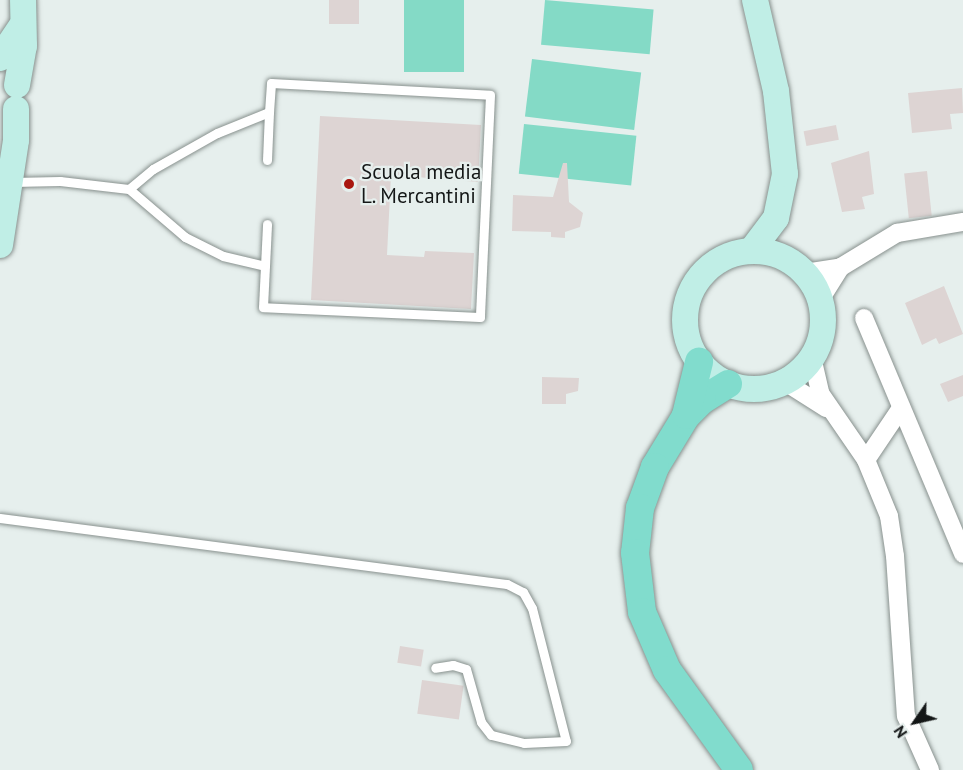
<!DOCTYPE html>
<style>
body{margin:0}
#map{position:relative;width:963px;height:770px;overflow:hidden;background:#e6efed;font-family:"PT Sans",sans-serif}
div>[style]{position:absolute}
.green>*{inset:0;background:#84dac6;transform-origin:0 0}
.building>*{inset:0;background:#ddd4d3;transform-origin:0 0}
.roads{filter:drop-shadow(0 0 2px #88918e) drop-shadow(0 0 2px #88918e)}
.lane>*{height:9px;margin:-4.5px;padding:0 4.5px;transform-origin:4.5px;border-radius:4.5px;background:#fff}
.street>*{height:18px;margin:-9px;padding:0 9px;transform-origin:9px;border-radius:9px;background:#fff}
.secondary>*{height:26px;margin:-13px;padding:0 13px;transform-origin:13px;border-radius:13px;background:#c0eee6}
.secondary>.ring{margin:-13px;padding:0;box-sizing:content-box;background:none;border:26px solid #c0eee6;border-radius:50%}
.primary>*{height:28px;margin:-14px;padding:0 14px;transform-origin:14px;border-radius:14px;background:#81dccd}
.dots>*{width:16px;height:16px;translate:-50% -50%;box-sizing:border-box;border:3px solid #e6efed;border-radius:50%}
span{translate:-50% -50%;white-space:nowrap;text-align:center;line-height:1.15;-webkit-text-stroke:4.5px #e6efed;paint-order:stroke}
.poi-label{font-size:21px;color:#141717}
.left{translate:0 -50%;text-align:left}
.north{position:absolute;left:885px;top:692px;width:60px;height:60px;-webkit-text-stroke:4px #e6efed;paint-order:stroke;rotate:236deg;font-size:16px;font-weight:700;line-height:24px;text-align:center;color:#141717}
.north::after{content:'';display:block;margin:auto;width:21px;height:27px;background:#141717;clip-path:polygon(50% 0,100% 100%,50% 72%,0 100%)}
</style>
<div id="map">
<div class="green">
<i style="left:404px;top:0;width:60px;height:72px"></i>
<i style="left:545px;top:0;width:109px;height:45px;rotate:5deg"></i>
<i style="left:532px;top:59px;width:110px;height:58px;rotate:7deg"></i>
<i style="left:524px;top:124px;width:113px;height:50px;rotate:6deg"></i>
</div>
<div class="building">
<i style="left:329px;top:0;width:30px;height:24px"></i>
<i style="clip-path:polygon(962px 88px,963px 113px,950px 114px,952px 129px,912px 133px,908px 93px)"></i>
<i style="clip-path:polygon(320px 116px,481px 125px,478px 182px,391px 175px,387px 255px,424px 257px,425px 251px,474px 253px,471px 309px,311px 300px)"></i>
<i style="left:836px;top:125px;width:15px;height:33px;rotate:79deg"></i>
<i style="clip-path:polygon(869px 151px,874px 194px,862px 197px,865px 209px,842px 212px,831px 163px)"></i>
<i style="clip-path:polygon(563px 163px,567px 163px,569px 202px,583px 213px,580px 227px,565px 232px,565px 238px,551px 237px,551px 232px,512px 231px,513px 195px,553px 197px)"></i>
<i style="left:927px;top:171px;width:45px;height:23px;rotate:84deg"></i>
<i style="clip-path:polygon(944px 286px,963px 334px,939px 344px,936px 338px,922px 345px,905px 303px)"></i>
<i style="clip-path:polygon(963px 375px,963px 396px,948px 402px,940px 384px)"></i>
<i style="clip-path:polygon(542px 377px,579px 378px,578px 391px,566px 394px,566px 404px,542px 404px)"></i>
<i style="left:400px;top:646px;width:24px;height:17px;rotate:9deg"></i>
<i style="left:422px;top:680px;width:42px;height:34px;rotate:8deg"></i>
</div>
<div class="roads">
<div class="lane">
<i style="left:267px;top:160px;width:48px;rotate:-87.6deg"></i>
<i style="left:12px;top:182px;width:48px;rotate:-1.2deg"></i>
<i style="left:60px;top:181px;width:69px;rotate:6.6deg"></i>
<i style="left:129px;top:189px;width:74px;rotate:40.6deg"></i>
<i style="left:185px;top:237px;width:42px;rotate:26.6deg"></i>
<i style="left:223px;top:256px;width:43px;rotate:13.4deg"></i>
<i style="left:129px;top:189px;width:31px;rotate:-40deg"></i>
<i style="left:153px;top:169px;width:73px;rotate:-29.4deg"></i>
<i style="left:217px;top:133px;width:56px;rotate:-22deg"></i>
<i style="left:269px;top:112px;width:29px;rotate:-86deg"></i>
<i style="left:271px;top:83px;width:219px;rotate:3.1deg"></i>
<i style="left:490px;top:95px;width:222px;rotate:92.6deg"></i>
<i style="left:480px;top:317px;width:217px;rotate:-177.4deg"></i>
<i style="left:263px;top:307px;width:83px;rotate:-87.2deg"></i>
<i style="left:0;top:518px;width:511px;rotate:7.42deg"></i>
<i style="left:507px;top:584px;width:18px;rotate:27deg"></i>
<i style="left:523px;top:592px;width:18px;rotate:61deg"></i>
<i style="left:532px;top:608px;width:137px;rotate:75.7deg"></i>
<i style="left:566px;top:741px;width:42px;rotate:177.3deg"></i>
<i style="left:524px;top:743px;width:34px;rotate:-166deg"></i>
<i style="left:491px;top:735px;width:16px;rotate:-128deg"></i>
<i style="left:481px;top:722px;width:55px;rotate:-105.8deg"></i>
<i style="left:466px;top:669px;width:14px;rotate:-163deg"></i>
<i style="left:453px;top:665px;width:18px;rotate:171deg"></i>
</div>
<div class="street">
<i style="left:805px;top:273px;width:36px;rotate:-9deg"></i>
<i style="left:841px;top:267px;width:66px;rotate:-31.3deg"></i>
<i style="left:897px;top:233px;width:67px;rotate:-9.5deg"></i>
<i style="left:820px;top:300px;width:39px;rotate:-58deg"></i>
<i style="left:864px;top:318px;width:256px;rotate:67.2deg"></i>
<i style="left:812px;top:357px;width:37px;rotate:77deg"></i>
<i style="left:820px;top:393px;width:81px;rotate:55.5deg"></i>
<i style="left:866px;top:460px;width:61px;rotate:67.7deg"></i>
<i style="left:889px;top:516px;width:40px;rotate:81.5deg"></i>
<i style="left:895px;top:556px;width:160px;rotate:86.1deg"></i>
<i style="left:906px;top:716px;width:59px;rotate:66deg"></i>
<i style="left:785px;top:382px;width:49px;rotate:32.4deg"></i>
<i style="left:866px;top:460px;width:63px;rotate:-56.1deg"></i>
</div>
<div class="secondary">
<i style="left:0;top:58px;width:37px;rotate:-56deg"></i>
<i style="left:17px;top:85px;width:40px;rotate:-80deg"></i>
<i style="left:24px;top:46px;width:46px;rotate:-91.2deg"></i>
<i style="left:0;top:245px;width:106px;rotate:-81.3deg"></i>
<i style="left:16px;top:140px;width:31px;rotate:-90deg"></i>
<i style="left:751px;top:251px;width:41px;rotate:-52.9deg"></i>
<i style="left:776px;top:218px;width:45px;rotate:-78.4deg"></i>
<i style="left:785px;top:174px;width:83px;rotate:-96.2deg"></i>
<i style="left:776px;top:91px;width:93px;rotate:-103deg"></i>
<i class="ring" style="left:685px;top:251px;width:112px;height:112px"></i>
</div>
<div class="primary">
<i style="left:728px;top:384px;width:31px;rotate:148deg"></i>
<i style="left:702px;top:400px;width:23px;rotate:135deg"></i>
<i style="left:686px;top:416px;width:60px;rotate:121.3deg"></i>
<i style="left:655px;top:467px;width:44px;rotate:110.1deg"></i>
<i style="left:640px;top:508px;width:45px;rotate:96.3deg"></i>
<i style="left:635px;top:553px;width:59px;rotate:83.2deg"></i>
<i style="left:642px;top:612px;width:63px;rotate:66.7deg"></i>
<i style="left:667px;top:670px;width:123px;rotate:54.2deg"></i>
<i style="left:686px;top:415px;width:55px;rotate:-76.2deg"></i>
</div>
</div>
<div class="dots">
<i style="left:349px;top:184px;background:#a91710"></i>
</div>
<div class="poi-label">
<span class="left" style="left:361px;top:184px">Scuola media<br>L. Mercantini</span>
</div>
<div class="north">N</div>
</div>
